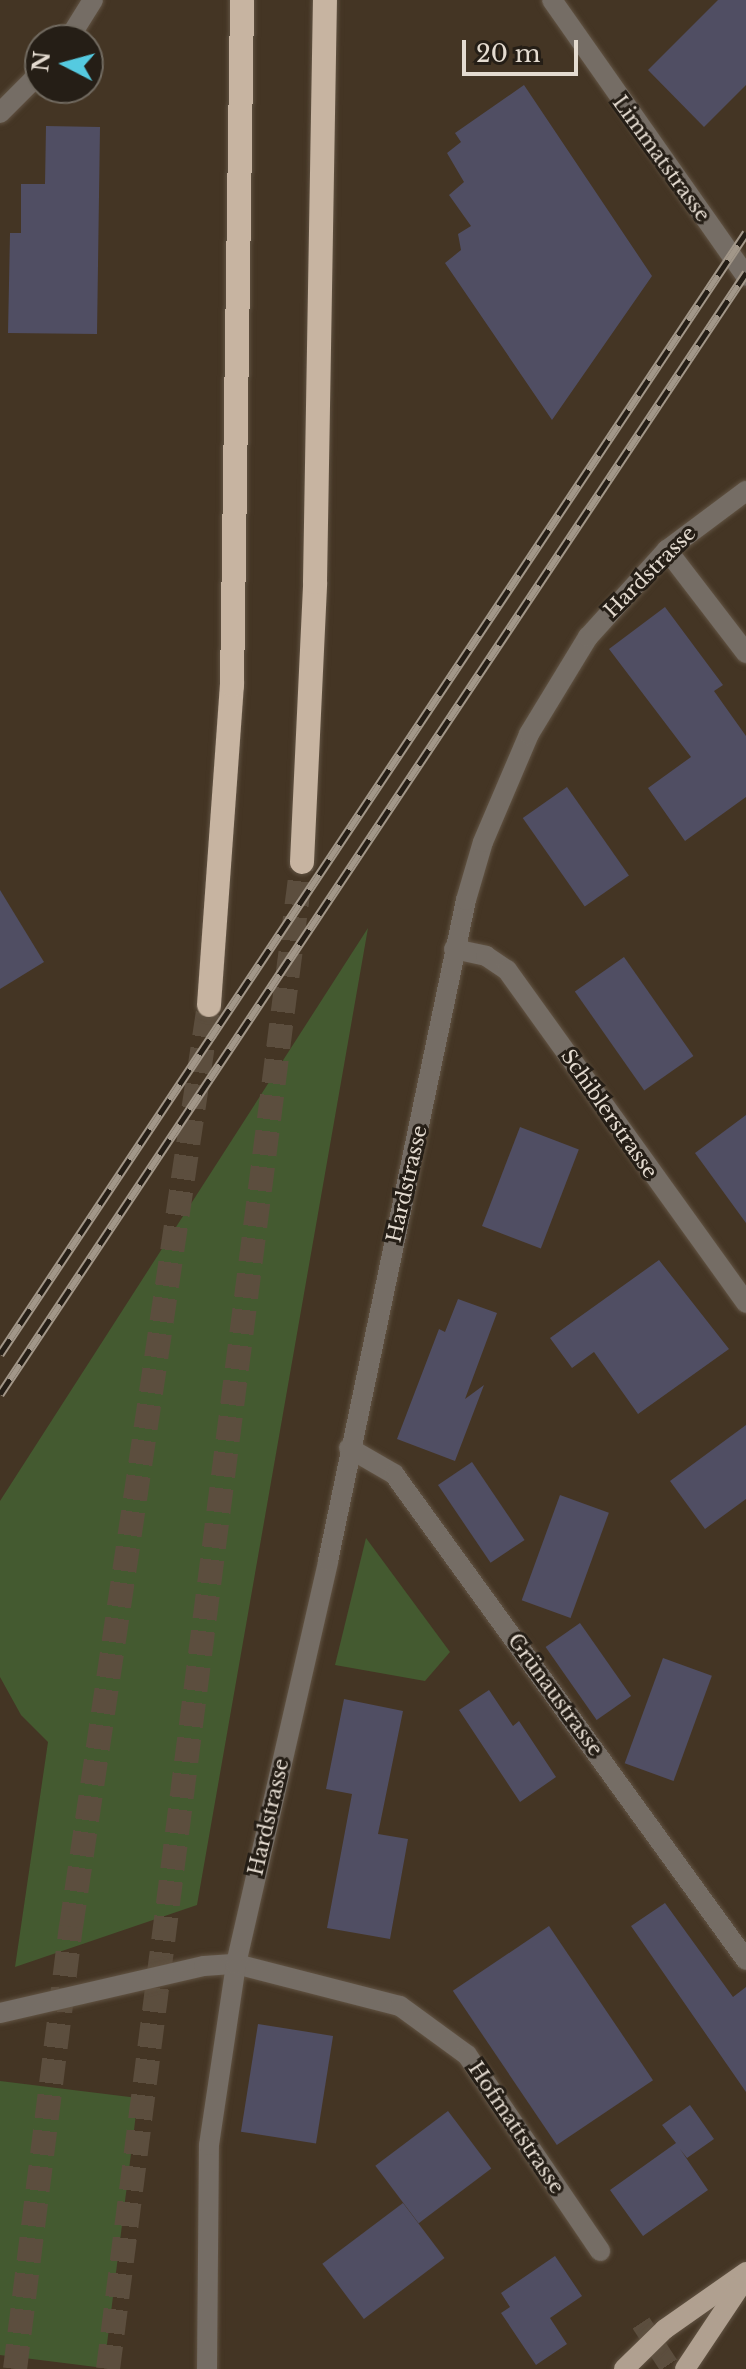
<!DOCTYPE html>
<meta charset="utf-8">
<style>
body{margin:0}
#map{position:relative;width:746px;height:2369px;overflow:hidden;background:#443524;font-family:"Libre Baskerville",serif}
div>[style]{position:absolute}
.green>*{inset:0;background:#445a30}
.building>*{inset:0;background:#504e63;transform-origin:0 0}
.minor-tunnel>*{height:20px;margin-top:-10px;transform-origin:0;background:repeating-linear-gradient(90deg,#5c4e3e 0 20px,transparent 0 30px)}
.highway-tunnel>*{height:24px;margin-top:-12px;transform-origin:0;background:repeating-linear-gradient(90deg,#5c4e3e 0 24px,transparent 0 36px)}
.roads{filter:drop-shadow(0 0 2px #615343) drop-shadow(0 0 2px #615343)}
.minor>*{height:20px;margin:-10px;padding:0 10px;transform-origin:10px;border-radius:10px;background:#756d65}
.major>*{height:20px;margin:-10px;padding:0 10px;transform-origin:10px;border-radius:10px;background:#b0a090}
.highway>*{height:24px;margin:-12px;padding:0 12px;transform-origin:12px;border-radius:12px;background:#c7b4a1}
.rail>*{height:9px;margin-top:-4.5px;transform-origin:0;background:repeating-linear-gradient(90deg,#251e16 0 18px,#a29789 0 36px);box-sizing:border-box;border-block:2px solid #a29789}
span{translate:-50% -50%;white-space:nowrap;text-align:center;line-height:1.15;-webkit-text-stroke:6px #251e16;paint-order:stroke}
.street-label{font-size:20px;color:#e4dbd0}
.north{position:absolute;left:24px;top:24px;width:80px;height:80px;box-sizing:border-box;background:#251e16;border:2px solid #716a60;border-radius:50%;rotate:276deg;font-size:22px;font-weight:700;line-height:32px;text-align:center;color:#e4dbd0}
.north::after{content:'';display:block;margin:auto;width:28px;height:36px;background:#55cae0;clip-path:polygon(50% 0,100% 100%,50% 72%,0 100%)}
.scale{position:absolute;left:462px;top:40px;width:116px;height:36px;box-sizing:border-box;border:4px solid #e4dbd0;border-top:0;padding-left:10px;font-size:24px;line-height:28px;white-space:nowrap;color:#e4dbd0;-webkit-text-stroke:6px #251e16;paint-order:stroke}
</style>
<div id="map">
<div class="green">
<i style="clip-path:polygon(368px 928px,197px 1905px,15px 1967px,48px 1742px,21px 1715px,0 1677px,0 1501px)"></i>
<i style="clip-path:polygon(366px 1538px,450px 1652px,425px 1681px,335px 1665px)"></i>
<i style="clip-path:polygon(0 2081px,138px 2098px,104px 2368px,0 2355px)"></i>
</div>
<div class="building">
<i style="clip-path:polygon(718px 0,746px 0,746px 85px,704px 127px,648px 70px)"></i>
<i style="clip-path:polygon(524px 85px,652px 276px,552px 420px,445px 263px,461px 250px,458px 234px,471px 226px,449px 195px,464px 182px,447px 153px,461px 142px,455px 133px)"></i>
<i style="clip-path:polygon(46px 126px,100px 127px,97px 334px,8px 333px,10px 233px,21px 233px,21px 184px,45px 184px)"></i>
<i style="clip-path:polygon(665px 607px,723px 685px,714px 691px,746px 736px,746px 797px,685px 841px,648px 788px,691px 757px,609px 649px)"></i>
<i style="left:567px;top:787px;width:108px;height:54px;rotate:55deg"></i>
<i style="clip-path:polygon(0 890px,44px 962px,0 989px)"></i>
<i style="left:624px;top:957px;width:121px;height:60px;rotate:55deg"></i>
<i style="clip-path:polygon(746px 1115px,746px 1223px,695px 1153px)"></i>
<i style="left:520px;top:1127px;width:63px;height:106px;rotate:21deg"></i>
<i style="clip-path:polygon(659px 1260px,729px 1349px,638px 1414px,594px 1352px,572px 1368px,550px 1338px)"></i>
<i style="clip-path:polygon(458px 1299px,497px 1313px,465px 1399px,484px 1385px,455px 1461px,397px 1439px,439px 1329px,445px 1332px)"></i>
<i style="clip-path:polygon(746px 1425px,746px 1499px,705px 1529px,670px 1481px)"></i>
<i style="left:472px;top:1462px;width:94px;height:41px;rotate:56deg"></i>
<i style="left:560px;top:1495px;width:52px;height:112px;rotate:20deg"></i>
<i style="left:580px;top:1623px;width:89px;height:42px;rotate:55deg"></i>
<i style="left:663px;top:1658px;width:52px;height:112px;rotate:20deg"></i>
<i style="clip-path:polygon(489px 1690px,513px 1726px,519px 1721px,556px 1777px,520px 1802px,459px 1710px)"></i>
<i style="clip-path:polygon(344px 1699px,403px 1711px,378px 1834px,408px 1839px,390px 1939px,327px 1928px,352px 1794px,326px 1789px)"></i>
<i style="clip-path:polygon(665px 1903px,733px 1997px,746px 1987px,746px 2092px,631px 1926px)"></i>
<i style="left:549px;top:1926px;width:186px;height:116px;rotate:56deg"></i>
<i style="left:258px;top:2024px;width:76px;height:109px;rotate:9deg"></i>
<i style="clip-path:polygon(690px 2105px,714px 2139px,687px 2158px,680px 2149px,708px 2190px,643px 2236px,610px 2190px,676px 2143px,662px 2125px)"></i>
<i style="left:448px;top:2111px;width:72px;height:91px;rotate:53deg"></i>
<i style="left:403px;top:2203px;width:69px;height:101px;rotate:53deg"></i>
<i style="clip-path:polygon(555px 2256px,582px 2296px,550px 2318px,567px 2344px,536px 2365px,501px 2313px,510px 2307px,501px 2293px)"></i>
</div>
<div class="minor-tunnel">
<i style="left:641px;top:2323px;width:55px;rotate:56.9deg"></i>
</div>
<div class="highway-tunnel">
<i style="left:15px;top:2369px;width:446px;rotate:-82.8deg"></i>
<i style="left:71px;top:1927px;width:932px;rotate:-81.49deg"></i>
<i style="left:108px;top:2369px;width:1519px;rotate:-82.66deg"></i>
</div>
<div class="roads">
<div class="minor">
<i style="left:552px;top:0;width:337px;rotate:54.9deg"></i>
<i style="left:68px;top:40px;width:47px;rotate:-58deg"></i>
<i style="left:0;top:113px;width:57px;rotate:-45deg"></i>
<i style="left:667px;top:550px;width:130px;rotate:52.5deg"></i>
<i style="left:454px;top:949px;width:33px;rotate:12deg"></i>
<i style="left:486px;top:956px;width:25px;rotate:34deg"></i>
<i style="left:507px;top:970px;width:410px;rotate:54.3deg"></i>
<i style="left:349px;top:1448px;width:52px;rotate:30deg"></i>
<i style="left:394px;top:1474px;width:600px;rotate:54.08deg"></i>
<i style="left:0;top:2013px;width:209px;rotate:-13deg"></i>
<i style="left:204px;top:1966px;width:32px;rotate:-4deg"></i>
<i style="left:236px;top:1964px;width:169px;rotate:14.4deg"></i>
<i style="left:400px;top:2006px;width:83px;rotate:36.2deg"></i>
<i style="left:467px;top:2055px;width:237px;rotate:55.8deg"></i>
<i style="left:207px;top:2369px;width:224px;rotate:-89.5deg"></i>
<i style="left:209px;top:2145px;width:183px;rotate:-81.5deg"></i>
<i style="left:236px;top:1964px;width:413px;rotate:-77.1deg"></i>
<i style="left:328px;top:1561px;width:675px;rotate:-78.21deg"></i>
<i style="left:466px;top:900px;width:60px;rotate:-73.7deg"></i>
<i style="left:483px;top:842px;width:117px;rotate:-66.9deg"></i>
<i style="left:529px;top:734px;width:114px;rotate:-58.7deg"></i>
<i style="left:588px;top:637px;width:118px;rotate:-47.8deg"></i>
<i style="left:667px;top:550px;width:99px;rotate:-36.8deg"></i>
</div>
<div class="major">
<i style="left:624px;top:2369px;width:57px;rotate:-44.3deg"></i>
<i style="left:665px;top:2329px;width:99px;rotate:-35.1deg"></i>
<i style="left:685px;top:2369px;width:108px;rotate:-56.3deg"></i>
</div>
<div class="highway">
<i style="left:302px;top:862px;width:280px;rotate:-87.3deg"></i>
<i style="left:315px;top:582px;width:582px;rotate:-89.02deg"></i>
<i style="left:209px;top:1005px;width:321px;rotate:-85.9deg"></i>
<i style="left:232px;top:685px;width:685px;rotate:-89.16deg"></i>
</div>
</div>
<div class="rail">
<i style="left:0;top:1354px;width:1347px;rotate:-56.36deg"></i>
<i style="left:0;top:1394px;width:1347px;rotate:-56.36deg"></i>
</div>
<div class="street-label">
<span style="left:661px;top:159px;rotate:54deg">Limmatstrasse</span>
<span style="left:650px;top:572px;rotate:-45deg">Hardstrasse</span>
<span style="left:609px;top:1114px;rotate:55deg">Schiblerstrasse</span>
<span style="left:407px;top:1184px;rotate:-77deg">Hardstrasse</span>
<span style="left:555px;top:1695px;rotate:54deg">Grünaustrasse</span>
<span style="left:269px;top:1817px;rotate:-77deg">Hardstrasse</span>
<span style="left:516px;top:2128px;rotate:56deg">Hofmattstrasse</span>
</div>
<div class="north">N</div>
<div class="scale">20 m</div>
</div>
